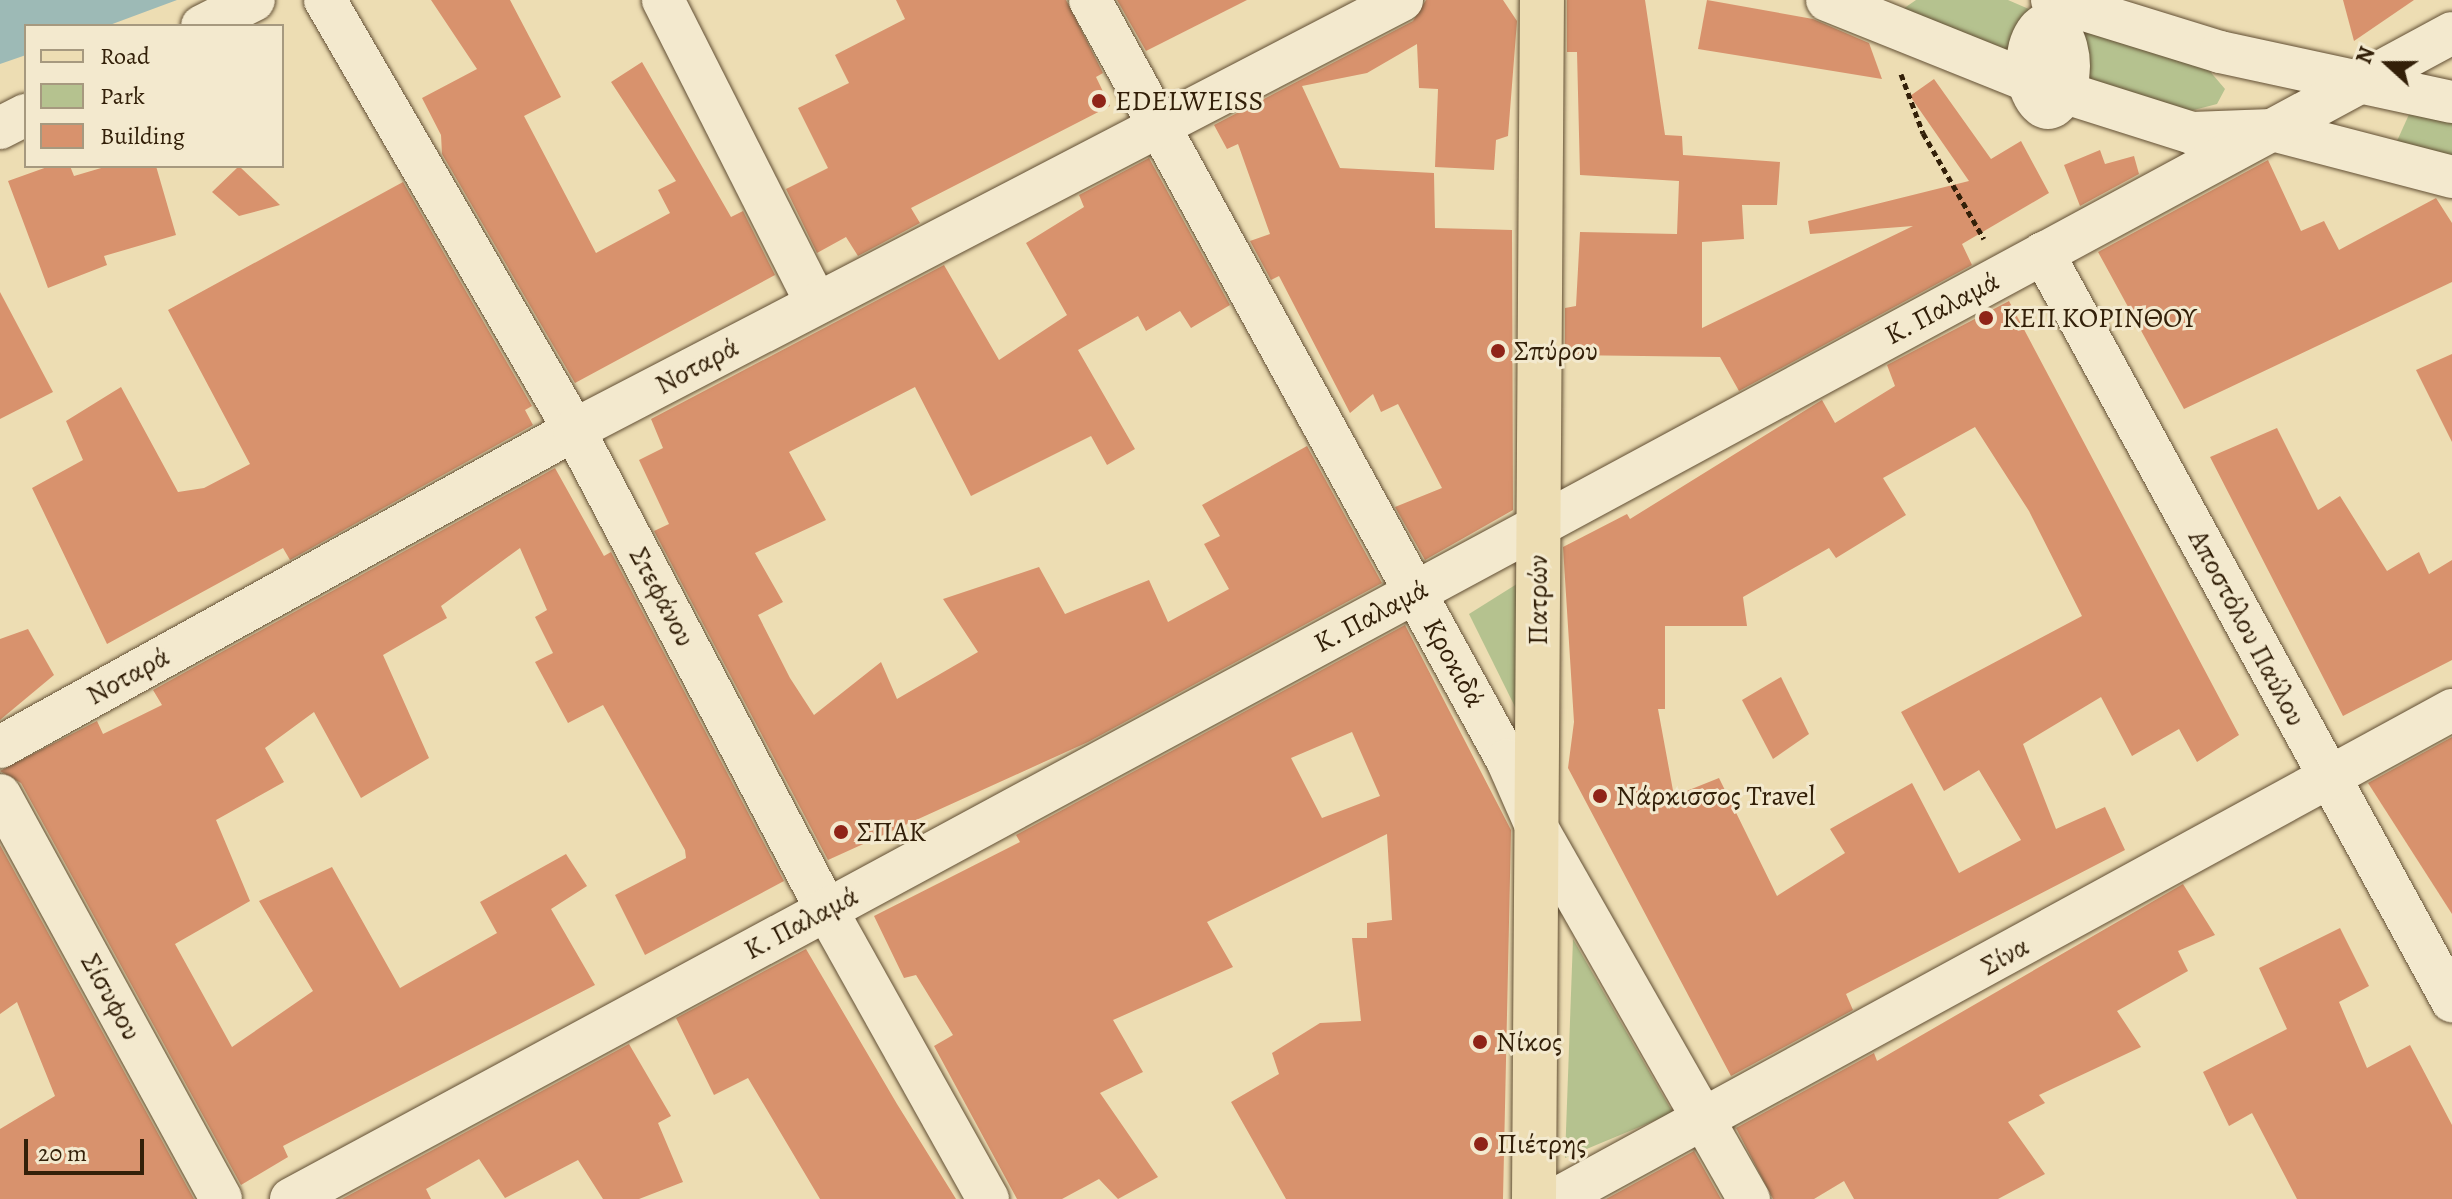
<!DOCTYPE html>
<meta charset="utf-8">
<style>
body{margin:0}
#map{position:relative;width:2452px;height:1199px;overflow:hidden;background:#edddb3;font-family:Alegreya,serif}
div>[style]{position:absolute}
.green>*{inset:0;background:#b5c28f}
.water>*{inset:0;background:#9dbab6}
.building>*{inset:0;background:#d8926d}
.path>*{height:5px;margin-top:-2.5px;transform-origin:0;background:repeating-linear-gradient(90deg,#332009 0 6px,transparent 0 10px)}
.roads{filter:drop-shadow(0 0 2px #624f34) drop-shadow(0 0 2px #624f34)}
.street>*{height:42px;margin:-21px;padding:0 21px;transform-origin:21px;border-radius:21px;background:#f3e9ce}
.street>.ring{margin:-21px;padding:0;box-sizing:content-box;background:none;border:42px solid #f3e9ce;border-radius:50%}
.primary>*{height:44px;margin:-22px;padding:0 22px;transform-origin:22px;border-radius:22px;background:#edddb3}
.dots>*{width:22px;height:22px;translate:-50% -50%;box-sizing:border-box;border:4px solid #f3e9ce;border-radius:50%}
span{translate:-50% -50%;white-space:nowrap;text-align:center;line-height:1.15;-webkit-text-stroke:6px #f3e9ce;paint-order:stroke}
.poi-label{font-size:28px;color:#332009}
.left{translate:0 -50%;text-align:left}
.street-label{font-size:28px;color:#332009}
.legend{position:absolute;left:24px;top:24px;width:260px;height:144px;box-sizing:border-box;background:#f3e9ce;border:2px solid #a6997f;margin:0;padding:10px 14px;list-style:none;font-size:24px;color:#332009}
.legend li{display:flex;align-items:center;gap:16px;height:40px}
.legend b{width:40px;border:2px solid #a6997f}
.north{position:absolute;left:2348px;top:24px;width:80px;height:80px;-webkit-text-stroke:6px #f3e9ce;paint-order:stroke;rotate:291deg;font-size:22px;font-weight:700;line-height:32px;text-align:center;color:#332009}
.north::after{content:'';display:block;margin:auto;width:28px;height:36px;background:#332009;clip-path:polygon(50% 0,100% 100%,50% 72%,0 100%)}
.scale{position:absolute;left:24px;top:1139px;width:120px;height:36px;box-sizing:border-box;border:4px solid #332009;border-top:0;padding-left:10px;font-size:24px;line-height:28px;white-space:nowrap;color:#332009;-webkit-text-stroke:6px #f3e9ce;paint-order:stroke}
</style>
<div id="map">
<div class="green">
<i style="clip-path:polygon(1916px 0,2008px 0,2043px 15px,2017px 35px,2028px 59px,1903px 9px)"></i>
<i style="clip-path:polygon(2067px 21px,2208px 69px,2225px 89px,2217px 104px,2190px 111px,2046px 69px,2071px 47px)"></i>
<i style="clip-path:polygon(2411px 110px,2452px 119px,2452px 166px,2397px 141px)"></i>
<i style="clip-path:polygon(1520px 582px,1525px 727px,1469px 614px)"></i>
<i style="clip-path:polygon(1573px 939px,1673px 1113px,1565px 1158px)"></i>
</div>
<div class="water">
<i style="clip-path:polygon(0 0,177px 0,107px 26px,26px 26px,26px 55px,0 64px)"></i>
</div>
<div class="building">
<i style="clip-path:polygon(431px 0,510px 0,561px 97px,524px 116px,596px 253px,670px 213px,658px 190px,676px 181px,611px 82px,642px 62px,731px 217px,743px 211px,775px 275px,575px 383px,442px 154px,441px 135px,422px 98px,477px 69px)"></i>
<i style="clip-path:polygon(896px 0,1066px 0,1103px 73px,1096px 77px,1110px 106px,911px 208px,920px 223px,858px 256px,846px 237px,817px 253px,786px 189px,828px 168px,798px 108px,849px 83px,835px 55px,905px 19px)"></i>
<i style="clip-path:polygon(1117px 0,1247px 0,1146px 51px)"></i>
<i style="clip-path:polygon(1426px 0,1503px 0,1517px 21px,1508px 136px,1496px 140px,1494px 170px,1435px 167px,1438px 89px,1419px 88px,1417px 44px,1367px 73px,1302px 86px,1340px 168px,1434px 173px,1435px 228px,1512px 230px,1513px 510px,1425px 560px,1395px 507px,1442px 488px,1398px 404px,1381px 412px,1373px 394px,1350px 413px,1279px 276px,1271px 280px,1250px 241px,1270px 234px,1238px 144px,1227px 149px,1214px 125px,1413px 21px)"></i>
<i style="clip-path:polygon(1567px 0,1645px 0,1665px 135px,1682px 136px,1683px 155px,1780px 162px,1777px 205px,1742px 205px,1744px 239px,1702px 242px,1702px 328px,1913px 226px,1810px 234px,1808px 221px,1969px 181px,1910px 96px,1934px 79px,1991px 159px,2021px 141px,2049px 193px,1962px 244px,1972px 265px,1739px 391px,1720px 357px,1565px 355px,1565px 308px,1576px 306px,1580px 232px,1677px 234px,1679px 181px,1580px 175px,1577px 52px,1567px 52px)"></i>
<i style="clip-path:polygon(1707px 0,1813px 19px,1869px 43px,1882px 79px,1698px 49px)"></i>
<i style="clip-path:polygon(2343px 0,2414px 0,2354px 41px)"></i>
<i style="clip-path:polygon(2100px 150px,2105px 164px,2134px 156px,2139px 174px,2080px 206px,2064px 165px)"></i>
<i style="clip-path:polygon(1149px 158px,1230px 305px,1191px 328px,1180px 311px,1146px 331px,1138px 316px,1078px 350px,1135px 449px,1107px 465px,1091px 436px,971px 496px,915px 387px,789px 452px,826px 520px,755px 553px,783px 602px,758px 615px,790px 678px,814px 715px,881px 662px,897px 699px,978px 652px,943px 599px,1039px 567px,1065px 614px,1149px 580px,1168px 622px,1229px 589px,1204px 544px,1220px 536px,1202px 505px,1307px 446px,1382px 583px,1088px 742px,828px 860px,654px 531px,669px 524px,639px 460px,663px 448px,651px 419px,944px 265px,999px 360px,1067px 315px,1026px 243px,1084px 207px,1079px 195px)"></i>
<i style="clip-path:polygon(2268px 160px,2301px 231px,2324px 221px,2339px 250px,2436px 198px,2452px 223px,2452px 282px,2184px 409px,2098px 252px)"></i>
<i style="clip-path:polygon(50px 166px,70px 166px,74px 176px,108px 166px,156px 166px,176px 235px,104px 256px,107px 265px,48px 288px,8px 181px)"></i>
<i style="clip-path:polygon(239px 166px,280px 205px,239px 216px,212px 192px)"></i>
<i style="clip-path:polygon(403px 182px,532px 406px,525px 410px,533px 425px,290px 560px,283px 548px,107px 644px,32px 488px,83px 460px,66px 421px,121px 387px,178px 492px,204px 488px,250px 464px,168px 310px)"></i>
<i style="clip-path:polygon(0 292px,53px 392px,0 419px)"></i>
<i style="clip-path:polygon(evenodd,2009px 301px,2239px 735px,2197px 762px,2179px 729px,2132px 756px,2101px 697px,2023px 744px,2056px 829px,2105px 807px,2125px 850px,1846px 994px,1853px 1010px,1731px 1076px,1568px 768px,1574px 722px,1563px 547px,1627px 514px,1630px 519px,1822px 400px,1835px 423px,1895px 386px,1887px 365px,2009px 301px,1975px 427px,2029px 511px,2082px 616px,1901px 712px,1944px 791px,1979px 770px,2021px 840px,1959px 873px,1912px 783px,1830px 829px,1845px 853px,1777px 896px,1719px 778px,1674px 796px,1658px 709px,1665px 709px,1665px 626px,1747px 626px,1743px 597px,1829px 548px,1836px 558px,1906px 515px,1883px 478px,1975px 427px)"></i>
<i style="clip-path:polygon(2452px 354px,2452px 442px,2416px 370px)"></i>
<i style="clip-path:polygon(2277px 428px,2318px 510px,2340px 496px,2387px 571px,2419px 552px,2429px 574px,2452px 560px,2452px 660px,2343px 716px,2210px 457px)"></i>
<i style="clip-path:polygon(555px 468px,604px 556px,611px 552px,784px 881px,645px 955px,615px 895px,686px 858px,685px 850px,603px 705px,568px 723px,535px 662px,553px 653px,535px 617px,547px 610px,520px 548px,441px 606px,447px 618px,383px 655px,429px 758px,361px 798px,314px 712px,265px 748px,284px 782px,216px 820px,250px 901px,175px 944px,232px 1047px,313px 991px,259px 901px,332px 867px,400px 988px,497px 933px,480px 902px,566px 854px,587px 886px,551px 909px,595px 985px,283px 1146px,288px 1157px,241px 1185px,21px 783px,0 771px,97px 721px,103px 734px,162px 705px,153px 690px)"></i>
<i style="clip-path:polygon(evenodd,1405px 625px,1511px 830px,1503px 1199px,1286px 1199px,1231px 1102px,1279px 1074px,1272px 1053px,1320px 1023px,1361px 1021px,1352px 938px,1367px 938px,1367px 923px,1392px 920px,1387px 834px,1207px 922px,1233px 967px,1113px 1020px,1143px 1072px,1100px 1093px,1158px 1177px,1118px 1199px,1099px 1179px,1062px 1199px,1017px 1199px,934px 1046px,953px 1035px,916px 975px,904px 978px,874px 916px,1020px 842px,1016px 835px,1405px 625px,1352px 732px,1380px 796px,1322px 818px,1291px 758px,1352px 732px)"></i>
<i style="clip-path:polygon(28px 629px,54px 675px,0 720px,0 639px)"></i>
<i style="clip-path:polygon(1781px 677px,1809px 734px,1773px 759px,1742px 700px)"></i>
<i style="clip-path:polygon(2452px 737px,2452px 914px,2368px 783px)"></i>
<i style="clip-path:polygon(0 845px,194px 1199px,0 1199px,0 1129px,55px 1096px,17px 1002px,0 1014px)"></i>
<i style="clip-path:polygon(2183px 884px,2215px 935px,2178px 951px,2188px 971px,2117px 1011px,2141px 1047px,2039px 1095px,2045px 1103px,2008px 1122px,2045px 1174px,1998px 1199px,1854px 1199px,1844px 1181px,1814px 1199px,1773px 1199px,1736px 1128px,1874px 1053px,1877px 1061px)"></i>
<i style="clip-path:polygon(2340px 928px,2369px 986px,2339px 1002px,2367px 1068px,2410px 1045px,2452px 1125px,2452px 1199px,2297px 1199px,2252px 1113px,2229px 1126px,2203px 1072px,2287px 1029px,2259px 968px)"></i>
<i style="clip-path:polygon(806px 949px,897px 1104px,956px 1199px,820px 1199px,748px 1078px,714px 1095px,676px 1018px)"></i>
<i style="clip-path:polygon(629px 1044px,671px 1116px,658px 1123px,683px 1182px,639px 1199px,603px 1199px,578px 1160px,505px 1198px,479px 1159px,426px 1189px,431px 1199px,342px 1199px)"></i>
<i style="clip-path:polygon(1694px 1151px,1721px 1199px,1606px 1199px)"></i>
</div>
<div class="path">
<i style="left:1901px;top:74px;width:63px;rotate:69.6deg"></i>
<i style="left:1923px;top:133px;width:122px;rotate:60.1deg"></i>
</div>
<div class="roads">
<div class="street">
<i style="left:325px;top:0;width:497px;rotate:59.9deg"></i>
<i style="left:574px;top:430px;width:541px;rotate:62.25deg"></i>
<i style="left:826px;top:909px;width:332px;rotate:60.8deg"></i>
<i style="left:663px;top:0;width:339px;rotate:63.2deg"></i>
<i style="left:1090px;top:0;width:867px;rotate:61.25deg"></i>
<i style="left:1507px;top:760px;width:72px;rotate:66.3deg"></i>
<i style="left:1536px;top:826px;width:430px;rotate:60.3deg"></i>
<i style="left:1827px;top:0;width:220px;rotate:21.9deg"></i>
<i style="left:2031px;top:82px;width:169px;rotate:17.6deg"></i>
<i style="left:2192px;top:133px;width:80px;rotate:-2.1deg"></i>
<i style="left:2272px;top:130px;width:186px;rotate:14.6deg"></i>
<i style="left:2052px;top:0;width:176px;rotate:17.2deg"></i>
<i style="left:2220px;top:52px;width:237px;rotate:12.2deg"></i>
<i class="ring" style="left:2027px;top:24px;width:-4px;height:-4px"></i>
<i style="left:202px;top:26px;width:58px;rotate:-26.6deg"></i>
<i style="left:0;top:128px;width:29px;rotate:-27deg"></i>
<i style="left:2043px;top:253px;width:853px;rotate:61.33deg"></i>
<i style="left:0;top:747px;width:656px;rotate:-28.91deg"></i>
<i style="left:574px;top:430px;width:933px;rotate:-27.44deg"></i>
<i style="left:0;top:795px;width:460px;rotate:61.3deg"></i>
<i style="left:291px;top:1199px;width:2455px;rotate:-28.35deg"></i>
<i style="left:1556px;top:1199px;width:1021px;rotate:-28.62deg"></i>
</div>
<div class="primary">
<i style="left:1534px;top:1199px;width:1199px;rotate:-89.62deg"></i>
</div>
</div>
<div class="dots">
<i style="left:1099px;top:101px;background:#8f2418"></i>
<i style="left:1986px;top:318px;background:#8f2418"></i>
<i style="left:1498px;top:351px;background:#8f2418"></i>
<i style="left:1600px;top:796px;background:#8f2418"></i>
<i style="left:841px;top:832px;background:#8f2418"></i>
<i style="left:1480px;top:1042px;background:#8f2418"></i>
<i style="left:1481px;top:1144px;background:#8f2418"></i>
</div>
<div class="poi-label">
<span class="left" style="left:1115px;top:101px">EDELWEISS</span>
<span class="left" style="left:2002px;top:318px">ΚΕΠ ΚΟΡΙΝΘΟΥ</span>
<span class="left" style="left:1514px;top:351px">Σπύρου</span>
<span class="left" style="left:1616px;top:796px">Νάρκισσος Travel</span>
<span class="left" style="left:857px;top:832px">ΣΠΑΚ</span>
<span class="left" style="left:1496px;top:1042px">Νίκος</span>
<span class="left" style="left:1497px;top:1144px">Πιέτρης</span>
</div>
<div class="street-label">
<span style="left:1942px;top:308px;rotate:-28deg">Κ. Παλαμά</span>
<span style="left:697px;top:366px;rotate:-28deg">Νοταρά</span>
<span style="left:662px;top:597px;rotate:62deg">Στεφάνου</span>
<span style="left:1538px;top:600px;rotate:-90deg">Πατρών</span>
<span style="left:1371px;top:616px;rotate:-28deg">Κ. Παλαμά</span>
<span style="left:2247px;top:628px;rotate:62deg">Αποστόλου Παύλου</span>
<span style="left:1454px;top:663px;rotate:61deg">Κροκιδά</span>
<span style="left:128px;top:676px;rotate:-29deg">Νοταρά</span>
<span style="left:801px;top:923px;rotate:-28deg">Κ. Παλαμά</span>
<span style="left:2005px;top:956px;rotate:-29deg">Σίνα</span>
<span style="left:111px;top:997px;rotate:61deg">Σίσυφου</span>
</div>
<ul class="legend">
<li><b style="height:10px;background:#edddb3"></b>Road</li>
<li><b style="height:22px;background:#b5c28f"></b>Park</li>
<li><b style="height:22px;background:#d8926d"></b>Building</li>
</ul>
<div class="north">N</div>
<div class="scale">20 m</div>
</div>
